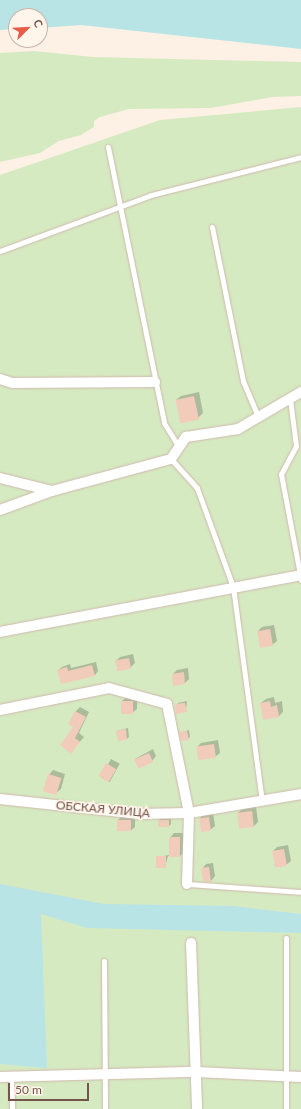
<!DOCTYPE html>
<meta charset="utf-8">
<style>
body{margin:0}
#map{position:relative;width:301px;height:1109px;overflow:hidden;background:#fcf1e4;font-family:Lato,sans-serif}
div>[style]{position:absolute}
.green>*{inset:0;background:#d6eac2}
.water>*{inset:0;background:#b8e4e6}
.shadow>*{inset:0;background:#0003;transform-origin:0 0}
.building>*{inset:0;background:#f2ccbb;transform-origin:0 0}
.roads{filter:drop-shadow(0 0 1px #d0b9ad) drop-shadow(0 0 1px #d0b9ad)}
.service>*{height:5px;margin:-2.5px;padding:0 2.5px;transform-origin:2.5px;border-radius:2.5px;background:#fff}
.minor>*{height:10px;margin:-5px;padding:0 5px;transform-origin:5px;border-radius:5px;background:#fff}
span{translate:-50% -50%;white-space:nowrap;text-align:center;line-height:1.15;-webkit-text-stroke:3.5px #fff5eb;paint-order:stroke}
.street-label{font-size:12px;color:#755549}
.north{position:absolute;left:8px;top:8px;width:40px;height:40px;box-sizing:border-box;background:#fff5eb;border:1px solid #c8b5aa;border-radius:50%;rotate:66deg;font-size:11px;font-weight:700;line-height:16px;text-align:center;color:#755549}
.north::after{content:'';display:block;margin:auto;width:14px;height:18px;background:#e85d48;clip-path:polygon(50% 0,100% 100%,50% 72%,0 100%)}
.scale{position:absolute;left:8px;top:1083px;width:81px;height:18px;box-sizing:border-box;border:2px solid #755549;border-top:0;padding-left:5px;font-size:12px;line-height:14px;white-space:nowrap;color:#755549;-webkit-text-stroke:3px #fff5eb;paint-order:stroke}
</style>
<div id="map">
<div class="green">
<i style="clip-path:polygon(34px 51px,93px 57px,301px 62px,301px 96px,273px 97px,211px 108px,129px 109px,100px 117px,94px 121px,94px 127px,81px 135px,59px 141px,40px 153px,0 162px,0 53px)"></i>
<i style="clip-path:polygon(301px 107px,301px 1109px,0 1109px,0 175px,160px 120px)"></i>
</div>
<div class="water">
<i style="clip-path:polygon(0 0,301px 0,301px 49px,81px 25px,40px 28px,40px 16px,16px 16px,16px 29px,0 30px)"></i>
<i style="clip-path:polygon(0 884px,104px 904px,233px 906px,301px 914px,301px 933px,87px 928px,41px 914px,47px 1068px,0 1064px)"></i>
</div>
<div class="shadow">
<i style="clip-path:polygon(199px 392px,203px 413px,198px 418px,176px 400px,181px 396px)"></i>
<i style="clip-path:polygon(274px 625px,277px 641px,272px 645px,258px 631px,262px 627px)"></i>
<i style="clip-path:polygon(133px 654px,135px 663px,130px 668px,116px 661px,120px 657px)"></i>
<i style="clip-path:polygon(96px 662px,98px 671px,95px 675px,62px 683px,58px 670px,62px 667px,70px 664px,71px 668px)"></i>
<i style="clip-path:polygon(188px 668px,189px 679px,185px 683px,174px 685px,173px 674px,177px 670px)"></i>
<i style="clip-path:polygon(127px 697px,137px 697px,137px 709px,132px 713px,122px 701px)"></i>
<i style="clip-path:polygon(274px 697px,275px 703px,282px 701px,283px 712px,279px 716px,264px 719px,261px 703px,266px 699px)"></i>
<i style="clip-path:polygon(187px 701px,186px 711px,176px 705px,178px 703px)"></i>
<i style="clip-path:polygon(80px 707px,89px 712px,79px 733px,84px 737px,71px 752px,75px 712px)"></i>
<i style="clip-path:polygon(128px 728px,129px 737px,127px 739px,117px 731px)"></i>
<i style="clip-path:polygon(189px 730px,190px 737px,188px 739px,180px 733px)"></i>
<i style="clip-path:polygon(218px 740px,220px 753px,215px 757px,197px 747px,201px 743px)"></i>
<i style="clip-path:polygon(153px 749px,156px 756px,152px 761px,135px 759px)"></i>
<i style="left:111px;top:759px;width:10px;height:21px;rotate:29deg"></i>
<i style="clip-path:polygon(53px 770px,65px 774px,61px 789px,56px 793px,49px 775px)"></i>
<i style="clip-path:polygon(256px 807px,258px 822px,253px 827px,238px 813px,243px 808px)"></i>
<i style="clip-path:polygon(213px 813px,215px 826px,210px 830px,200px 818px,204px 814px)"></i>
<i style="clip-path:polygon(122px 816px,135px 816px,135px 827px,130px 831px,118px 820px)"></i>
<i style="clip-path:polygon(161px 818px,171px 818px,171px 824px,169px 826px,159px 820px)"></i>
<i style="clip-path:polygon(174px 833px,184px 833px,184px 852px,180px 856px,168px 856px,165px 867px,157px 857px,169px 855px,170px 838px)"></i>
<i style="clip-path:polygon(288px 845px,291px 861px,286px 865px,273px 851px,277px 847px)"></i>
<i style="clip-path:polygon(213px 863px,215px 876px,211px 881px,202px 869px,206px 864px)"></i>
</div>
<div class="building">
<i style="left:194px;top:396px;width:24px;height:19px;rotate:78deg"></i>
<i style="left:270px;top:629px;width:17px;height:13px;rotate:80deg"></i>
<i style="left:129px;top:658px;width:11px;height:14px;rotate:80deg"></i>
<i style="clip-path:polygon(92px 665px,95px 676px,61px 684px,57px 670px,67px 667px,68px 671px)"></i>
<i style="clip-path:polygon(184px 672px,185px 684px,173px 686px,172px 674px)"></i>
<i style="left:121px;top:701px;width:12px;height:13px"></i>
<i style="clip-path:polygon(270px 701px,271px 707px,277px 705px,279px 717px,263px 720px,260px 703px)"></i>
<i style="clip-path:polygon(185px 703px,187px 712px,176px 714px,175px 704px)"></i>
<i style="clip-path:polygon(75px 711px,86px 717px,75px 738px,80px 742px,71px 754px,60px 745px,73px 727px,68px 724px)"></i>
<i style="clip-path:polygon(126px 729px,127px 740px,118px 741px,116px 731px)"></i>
<i style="clip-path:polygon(187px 731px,189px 740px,181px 741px,179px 732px)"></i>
<i style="left:214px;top:744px;width:14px;height:18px;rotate:82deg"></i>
<i style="left:149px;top:753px;width:10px;height:16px;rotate:66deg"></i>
<i style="left:106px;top:763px;width:12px;height:15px;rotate:31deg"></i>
<i style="left:48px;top:774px;width:14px;height:18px;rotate:17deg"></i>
<i style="left:252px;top:811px;width:16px;height:15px;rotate:83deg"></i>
<i style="left:209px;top:817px;width:14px;height:10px;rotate:82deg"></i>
<i style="left:117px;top:820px;width:14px;height:11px"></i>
<i style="left:158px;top:820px;width:11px;height:7px"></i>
<i style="left:180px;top:837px;width:20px;height:11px;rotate:90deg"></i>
<i style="left:284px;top:849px;width:17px;height:12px;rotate:80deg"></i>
<i style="left:156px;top:856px;width:10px;height:12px"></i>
<i style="clip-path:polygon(209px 867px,211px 882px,203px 881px,201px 868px)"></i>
</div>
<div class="roads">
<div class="service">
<i style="left:108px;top:147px;width:282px;rotate:78.5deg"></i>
<i style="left:164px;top:423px;width:28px;rotate:58deg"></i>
<i style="left:212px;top:227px;width:157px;rotate:78.6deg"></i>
<i style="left:243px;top:381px;width:39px;rotate:67deg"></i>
<i style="left:0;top:251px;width:161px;rotate:-20.3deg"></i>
<i style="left:151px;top:195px;width:155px;rotate:-14.2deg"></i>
<i style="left:290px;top:399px;width:47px;rotate:82.7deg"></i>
<i style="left:296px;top:446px;width:32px;rotate:118deg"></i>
<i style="left:281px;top:474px;width:108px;rotate:79.3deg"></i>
<i style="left:171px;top:459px;width:39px;rotate:48deg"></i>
<i style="left:197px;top:488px;width:105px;rotate:70deg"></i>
<i style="left:233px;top:587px;width:216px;rotate:82.3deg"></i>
<i style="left:187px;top:884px;width:114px;rotate:4deg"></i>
<i style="left:286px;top:938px;width:171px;rotate:90deg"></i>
<i style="left:104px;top:961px;width:148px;rotate:89.6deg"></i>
<i style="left:11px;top:1077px;width:32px;rotate:88deg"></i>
</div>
<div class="minor">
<i style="left:0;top:379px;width:13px;rotate:18deg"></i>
<i style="left:12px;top:383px;width:143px;rotate:-0.4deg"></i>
<i style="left:0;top:478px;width:54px;rotate:14deg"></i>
<i style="left:0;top:510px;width:55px;rotate:-20.1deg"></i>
<i style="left:52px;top:491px;width:123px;rotate:-15.1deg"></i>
<i style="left:171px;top:459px;width:27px;rotate:-56deg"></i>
<i style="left:186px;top:437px;width:53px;rotate:-8.7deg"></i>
<i style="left:238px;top:429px;width:73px;rotate:-30.4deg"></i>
<i style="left:0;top:632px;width:306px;rotate:-10.7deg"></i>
<i style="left:0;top:710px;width:111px;rotate:-11.4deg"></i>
<i style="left:109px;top:688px;width:60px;rotate:15.4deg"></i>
<i style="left:167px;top:704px;width:111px;rotate:78.6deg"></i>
<i style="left:189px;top:813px;width:71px;rotate:91.6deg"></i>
<i style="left:0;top:799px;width:138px;rotate:6.2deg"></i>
<i style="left:137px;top:814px;width:52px;rotate:-1.1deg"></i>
<i style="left:189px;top:813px;width:114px;rotate:-9.6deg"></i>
<i style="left:191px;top:943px;width:166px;rotate:87.9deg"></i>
<i style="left:0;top:1077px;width:196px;rotate:-1.5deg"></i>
<i style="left:196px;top:1072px;width:105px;rotate:2.7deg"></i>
</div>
</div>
<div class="street-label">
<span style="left:103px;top:809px;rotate:5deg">ОБСКАЯ УЛИЦА</span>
</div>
<div class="north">С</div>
<div class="scale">50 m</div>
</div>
